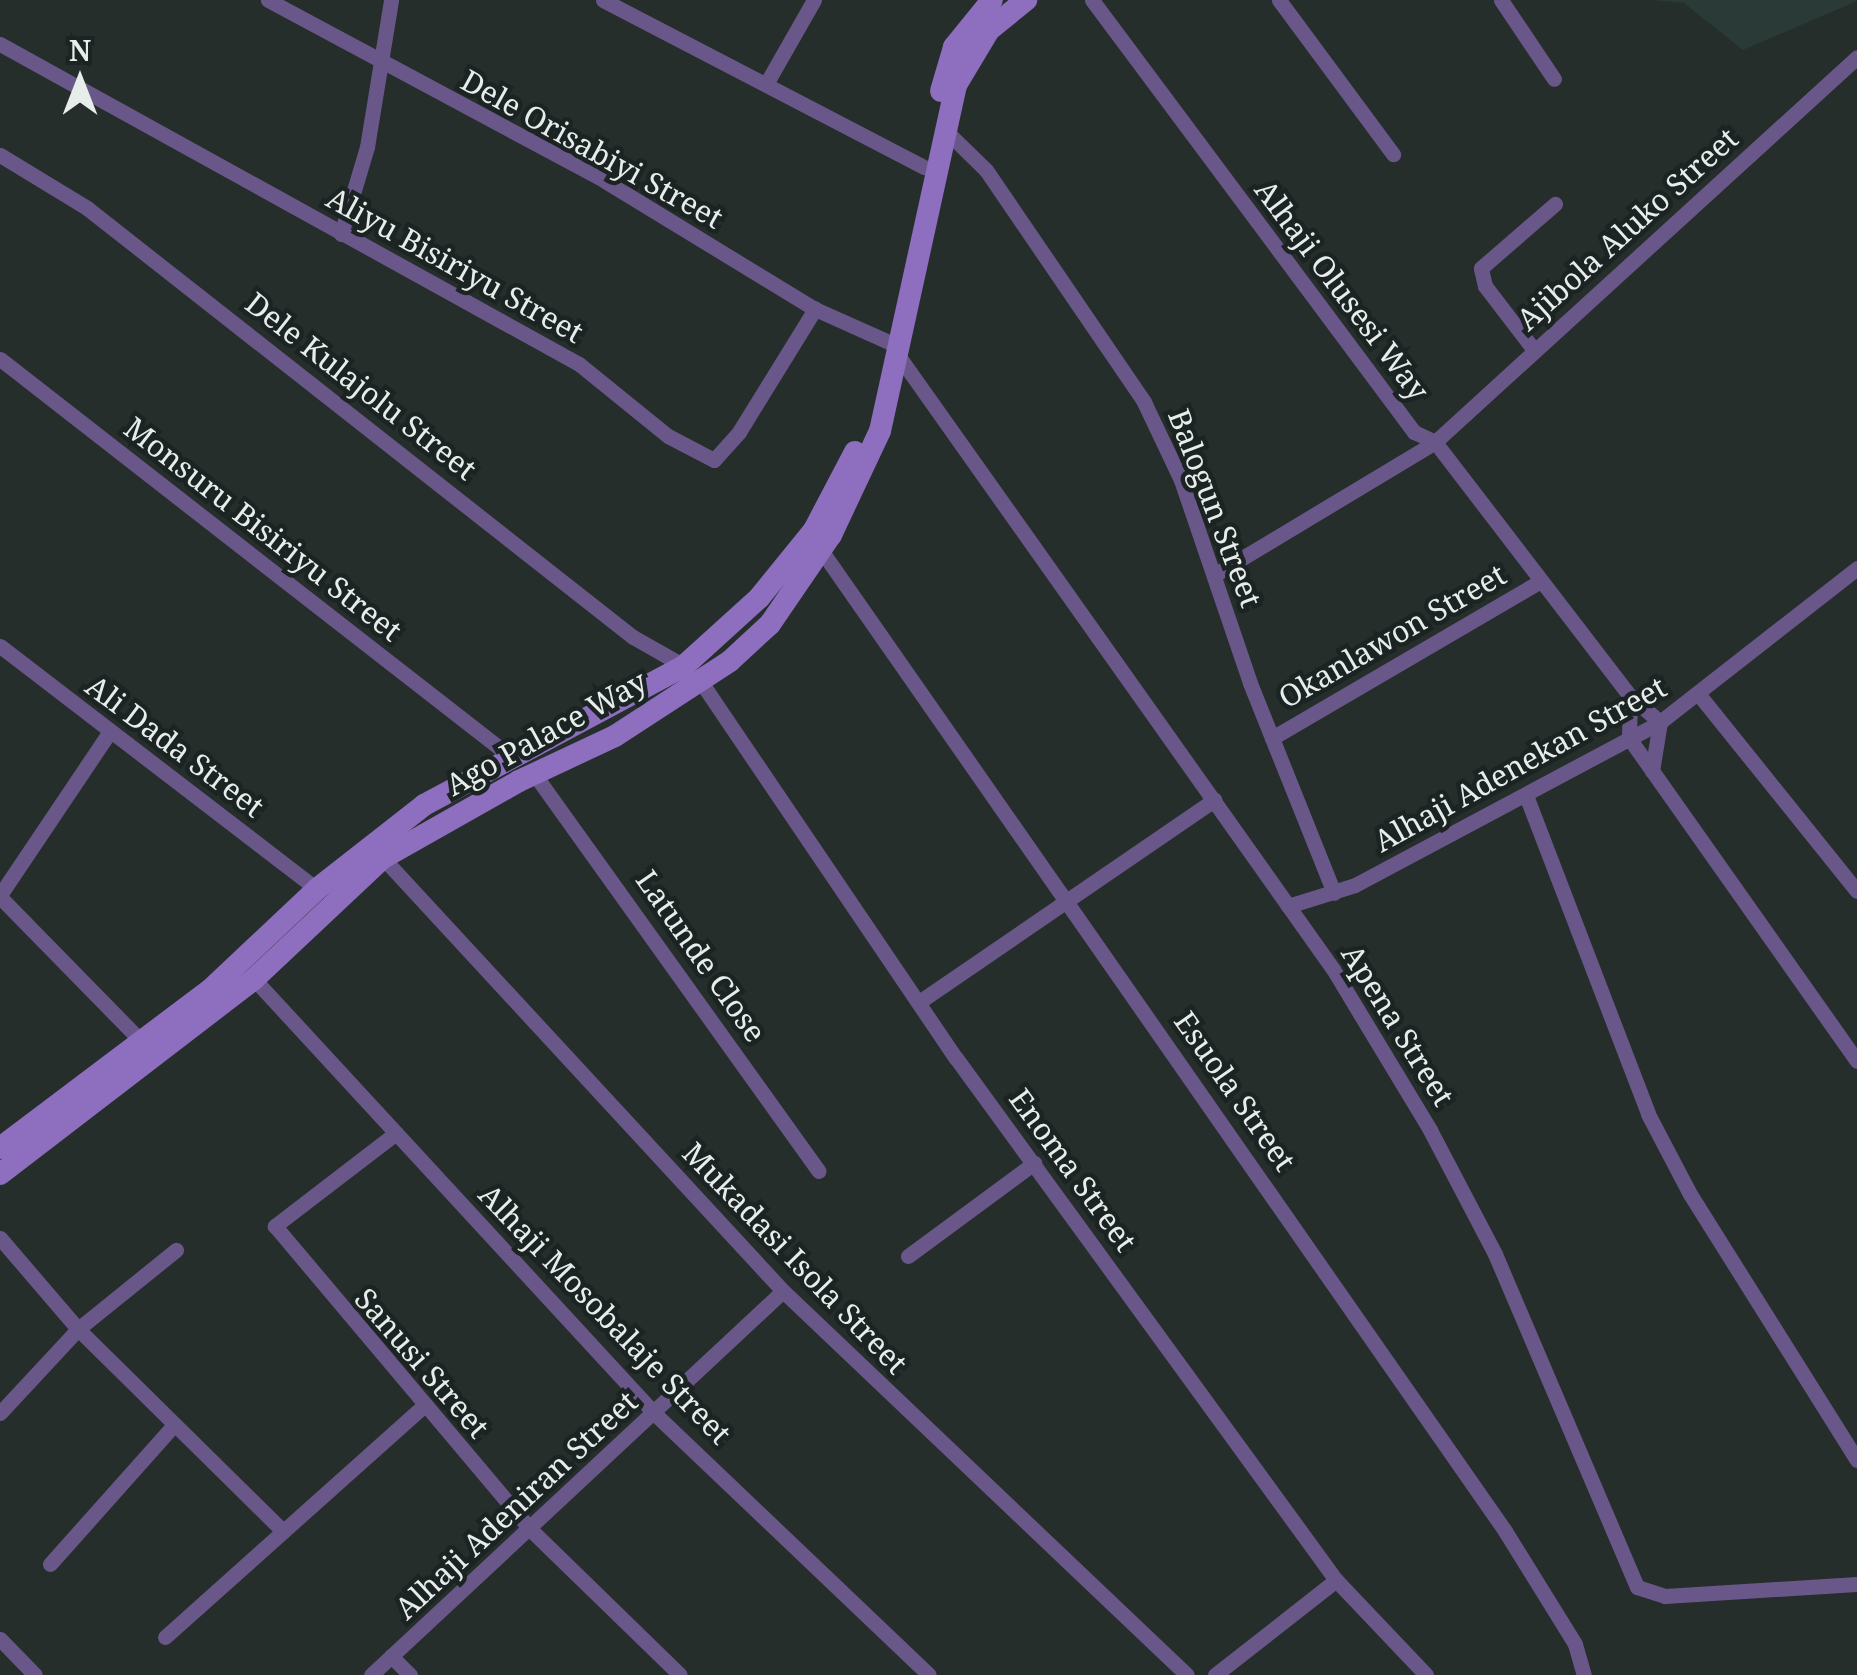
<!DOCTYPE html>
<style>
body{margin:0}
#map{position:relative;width:1857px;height:1675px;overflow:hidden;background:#252e2b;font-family:"Noto Serif",serif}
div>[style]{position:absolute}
.built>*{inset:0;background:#2a3b37}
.street>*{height:15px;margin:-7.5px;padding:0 7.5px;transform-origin:7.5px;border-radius:7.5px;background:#6a578a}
.secondary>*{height:22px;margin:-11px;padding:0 11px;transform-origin:11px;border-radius:11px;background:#8d6ebf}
span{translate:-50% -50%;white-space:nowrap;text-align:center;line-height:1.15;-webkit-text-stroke:9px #1b2422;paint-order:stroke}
.street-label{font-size:30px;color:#e7edeb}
.north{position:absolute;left:30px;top:30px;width:100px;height:100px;-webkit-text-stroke:8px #1b2422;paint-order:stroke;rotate:0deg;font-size:28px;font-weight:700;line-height:40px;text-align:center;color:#e7edeb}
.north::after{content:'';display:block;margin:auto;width:35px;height:45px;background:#e7edeb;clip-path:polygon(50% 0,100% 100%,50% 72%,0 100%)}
</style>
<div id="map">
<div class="built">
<i style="clip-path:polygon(1651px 0,1857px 0,1857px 1px,1743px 50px,1684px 3px)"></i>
</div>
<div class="street">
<i style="left:268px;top:0;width:383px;rotate:28.2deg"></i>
<i style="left:605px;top:181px;width:246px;rotate:31.4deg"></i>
<i style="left:815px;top:309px;width:83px;rotate:24.1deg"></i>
<i style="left:603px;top:0;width:362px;rotate:27.5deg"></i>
<i style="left:1092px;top:0;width:539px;rotate:53.3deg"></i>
<i style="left:1414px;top:432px;width:23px;rotate:25deg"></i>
<i style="left:1435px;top:442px;width:320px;rotate:52.5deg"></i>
<i style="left:1630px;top:696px;width:40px;rotate:41deg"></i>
<i style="left:1279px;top:0;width:192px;rotate:53.5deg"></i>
<i style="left:1501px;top:0;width:95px;rotate:56.1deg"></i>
<i style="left:0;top:44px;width:662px;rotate:28.93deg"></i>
<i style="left:579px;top:364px;width:114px;rotate:39deg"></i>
<i style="left:668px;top:436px;width:52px;rotate:27.6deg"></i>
<i style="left:714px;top:460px;width:38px;rotate:-48deg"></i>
<i style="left:739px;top:432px;width:145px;rotate:-58.3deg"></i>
<i style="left:766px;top:84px;width:97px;rotate:-60.3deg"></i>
<i style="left:945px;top:130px;width:57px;rotate:44.3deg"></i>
<i style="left:986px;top:170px;width:281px;rotate:55.7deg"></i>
<i style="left:1144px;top:402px;width:86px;rotate:64.6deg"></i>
<i style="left:1181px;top:480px;width:214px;rotate:71.2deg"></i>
<i style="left:1250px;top:683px;width:226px;rotate:68.2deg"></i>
<i style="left:0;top:155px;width:102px;rotate:31.3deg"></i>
<i style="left:87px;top:208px;width:694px;rotate:38.16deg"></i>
<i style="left:633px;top:637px;width:59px;rotate:29.6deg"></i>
<i style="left:341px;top:234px;width:91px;rotate:-73.4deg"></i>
<i style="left:367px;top:147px;width:149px;rotate:-80.7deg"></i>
<i style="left:1534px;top:350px;width:81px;rotate:-127.4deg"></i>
<i style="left:1485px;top:286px;width:18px;rotate:-103deg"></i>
<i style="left:1481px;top:268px;width:98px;rotate:-40.9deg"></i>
<i style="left:900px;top:358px;width:749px;rotate:54.68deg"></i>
<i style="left:1333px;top:969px;width:188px;rotate:58.9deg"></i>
<i style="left:1430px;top:1130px;width:140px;rotate:62.3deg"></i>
<i style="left:1495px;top:1254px;width:362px;rotate:66.9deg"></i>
<i style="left:1637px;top:1587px;width:29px;rotate:18deg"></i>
<i style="left:1665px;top:1596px;width:192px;rotate:-3.6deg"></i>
<i style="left:0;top:359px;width:648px;rotate:37.91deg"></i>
<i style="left:821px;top:550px;width:1196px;rotate:55.11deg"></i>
<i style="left:1505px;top:1531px;width:133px;rotate:58.2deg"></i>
<i style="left:1575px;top:1644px;width:32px;rotate:74deg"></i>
<i style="left:1214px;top:575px;width:258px;rotate:-31deg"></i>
<i style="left:1435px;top:442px;width:571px;rotate:-42.37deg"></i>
<i style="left:0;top:646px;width:399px;rotate:37.5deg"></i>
<i style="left:699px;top:679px;width:458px;rotate:55.9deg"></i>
<i style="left:956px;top:1058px;width:646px;rotate:53.95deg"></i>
<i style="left:1336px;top:1580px;width:131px;rotate:46.5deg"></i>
<i style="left:1700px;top:696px;width:250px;rotate:51.2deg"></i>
<i style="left:1272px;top:738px;width:309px;rotate:-30.3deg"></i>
<i style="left:1629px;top:738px;width:395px;rotate:54.8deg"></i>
<i style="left:1629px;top:738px;width:42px;rotate:-88.6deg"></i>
<i style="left:1652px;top:771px;width:50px;rotate:-80.7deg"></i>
<i style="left:535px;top:775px;width:487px;rotate:54.4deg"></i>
<i style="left:1527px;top:798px;width:338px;rotate:69deg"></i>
<i style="left:1648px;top:1114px;width:90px;rotate:62.3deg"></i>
<i style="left:1690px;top:1194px;width:314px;rotate:57.9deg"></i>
<i style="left:383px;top:858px;width:589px;rotate:47.27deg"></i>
<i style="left:783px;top:1291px;width:557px;rotate:43.55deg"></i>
<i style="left:0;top:895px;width:197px;rotate:-56.1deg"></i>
<i style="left:0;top:897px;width:203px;rotate:45.6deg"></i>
<i style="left:1288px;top:906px;width:70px;rotate:-17.4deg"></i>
<i style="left:1355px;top:885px;width:346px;rotate:-28.1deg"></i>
<i style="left:1660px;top:722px;width:250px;rotate:-38deg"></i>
<i style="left:254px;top:979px;width:592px;rotate:47.33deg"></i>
<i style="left:655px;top:1414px;width:378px;rotate:43.6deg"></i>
<i style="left:919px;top:1002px;width:358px;rotate:-34.4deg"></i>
<i style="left:396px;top:1133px;width:153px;rotate:142.5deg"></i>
<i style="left:275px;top:1226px;width:399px;rotate:49.9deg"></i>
<i style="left:532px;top:1531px;width:206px;rotate:44.2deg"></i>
<i style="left:0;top:1238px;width:120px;rotate:49.4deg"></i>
<i style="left:78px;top:1329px;width:288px;rotate:44.6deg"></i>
<i style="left:908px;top:1256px;width:157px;rotate:-36.4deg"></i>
<i style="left:0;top:1413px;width:115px;rotate:-47.1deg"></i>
<i style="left:78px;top:1329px;width:126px;rotate:-38.9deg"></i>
<i style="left:50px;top:1564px;width:186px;rotate:-48.3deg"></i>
<i style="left:165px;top:1637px;width:345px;rotate:-41.8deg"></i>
<i style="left:0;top:1639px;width:50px;rotate:45.8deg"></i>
<i style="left:391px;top:1656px;width:27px;rotate:45deg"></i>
<i style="left:371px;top:1675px;width:563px;rotate:-42.99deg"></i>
<i style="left:1215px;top:1675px;width:154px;rotate:-38.1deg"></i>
</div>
<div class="secondary">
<i style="left:941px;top:91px;width:46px;rotate:-73.5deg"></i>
<i style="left:954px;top:47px;width:60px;rotate:-51deg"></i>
<i style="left:0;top:1148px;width:263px;rotate:-37deg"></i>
<i style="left:210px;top:990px;width:147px;rotate:-43.3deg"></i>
<i style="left:317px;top:889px;width:136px;rotate:-38.1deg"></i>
<i style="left:424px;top:805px;width:295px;rotate:-28.1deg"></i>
<i style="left:684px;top:666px;width:101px;rotate:-42.2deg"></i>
<i style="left:759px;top:598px;width:87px;rotate:-51deg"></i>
<i style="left:814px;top:530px;width:88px;rotate:-62.3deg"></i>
<i style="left:0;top:1174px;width:320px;rotate:-37.5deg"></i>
<i style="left:254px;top:979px;width:177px;rotate:-43.2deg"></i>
<i style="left:383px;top:858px;width:156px;rotate:-29.5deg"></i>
<i style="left:519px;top:781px;width:106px;rotate:-25.1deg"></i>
<i style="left:615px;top:736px;width:137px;rotate:-33.1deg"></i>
<i style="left:730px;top:661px;width:54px;rotate:-42.8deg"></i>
<i style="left:770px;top:624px;width:108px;rotate:-55.6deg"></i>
<i style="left:831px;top:535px;width:115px;rotate:-64.8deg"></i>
<i style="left:880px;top:431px;width:354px;rotate:-77.6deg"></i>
<i style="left:956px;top:85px;width:64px;rotate:-59deg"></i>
<i style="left:989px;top:30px;width:48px;rotate:-39deg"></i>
</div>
<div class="street-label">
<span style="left:592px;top:149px;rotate:29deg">Dele Orisabiyi Street</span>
<span style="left:1627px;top:229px;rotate:-42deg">Ajibola Aluko Street</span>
<span style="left:455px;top:265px;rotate:29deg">Aliyu Bisiriyu Street</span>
<span style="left:1342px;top:290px;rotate:53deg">Alhaji Olusesi Way</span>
<span style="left:361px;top:386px;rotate:38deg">Dele Kulajolu Street</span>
<span style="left:1215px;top:508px;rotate:69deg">Balogun Street</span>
<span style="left:263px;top:529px;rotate:38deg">Monsuru Bisiriyu Street</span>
<span style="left:1392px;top:636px;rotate:-30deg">Okanlawon Street</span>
<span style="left:546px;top:733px;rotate:-29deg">Ago Palace Way</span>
<span style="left:175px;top:746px;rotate:37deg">Ali Dada Street</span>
<span style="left:1520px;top:764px;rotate:-29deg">Alhaji Adenekan Street</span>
<span style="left:701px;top:956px;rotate:55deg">Latunde Close</span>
<span style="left:1398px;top:1025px;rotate:58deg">Apena Street</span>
<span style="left:1235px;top:1091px;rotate:55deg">Esuola Street</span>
<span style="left:1073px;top:1170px;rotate:54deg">Enoma Street</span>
<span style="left:795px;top:1258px;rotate:46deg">Mukadasi Isola Street</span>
<span style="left:605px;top:1314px;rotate:46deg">Alhaji Mosobalaje Street</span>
<span style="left:422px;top:1363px;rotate:49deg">Sanusi Street</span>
<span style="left:516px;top:1505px;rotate:-43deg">Alhaji Adeniran Street</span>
</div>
<div class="north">N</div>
</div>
